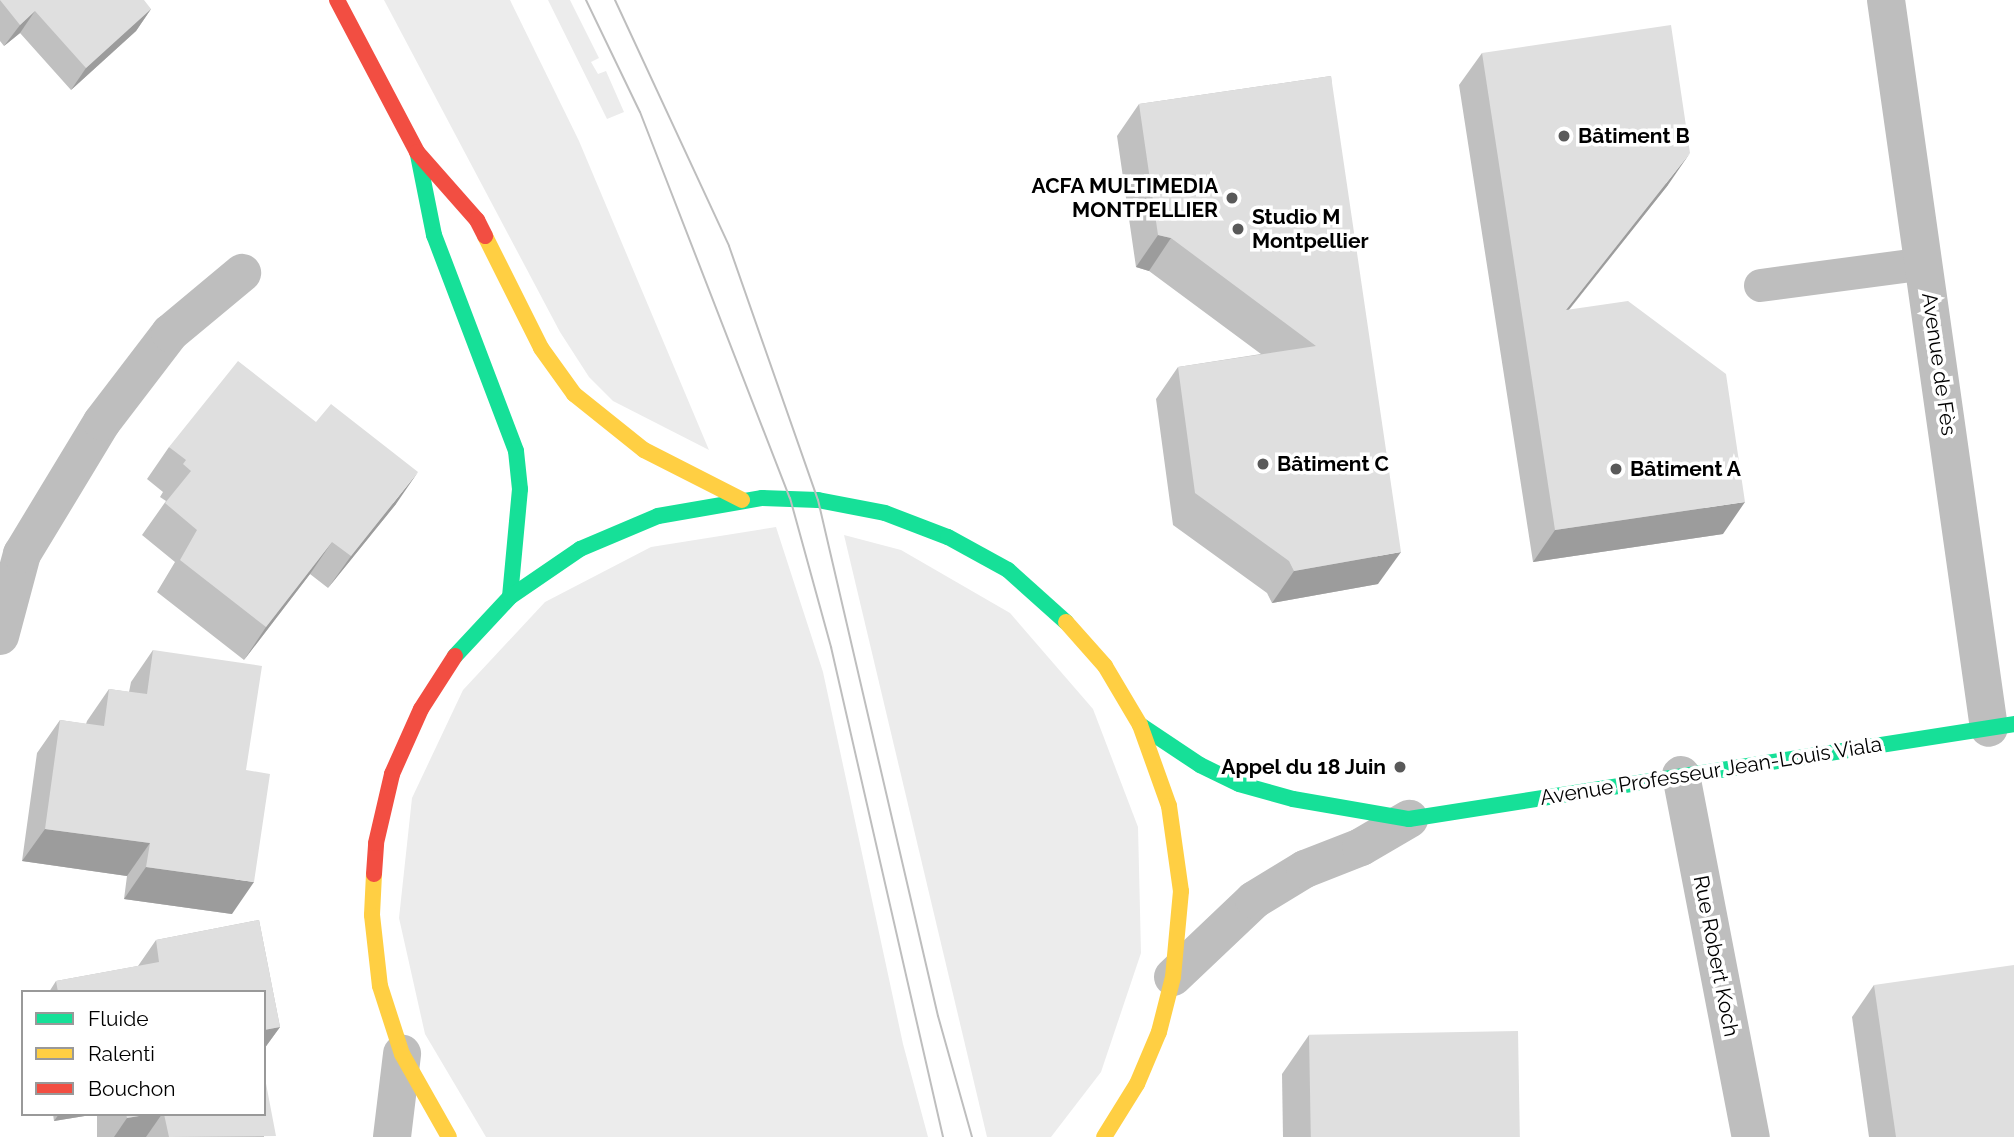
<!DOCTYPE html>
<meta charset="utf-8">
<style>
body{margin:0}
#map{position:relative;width:2014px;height:1137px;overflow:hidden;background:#fff;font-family:Raleway,sans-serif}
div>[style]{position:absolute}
.green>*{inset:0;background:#ececec}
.lane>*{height:33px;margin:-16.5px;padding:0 16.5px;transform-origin:16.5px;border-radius:16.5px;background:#bebebe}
.street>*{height:38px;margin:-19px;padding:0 19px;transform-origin:19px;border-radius:19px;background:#bebebe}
.fast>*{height:16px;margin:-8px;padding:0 8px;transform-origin:8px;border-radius:8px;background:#16e098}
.slow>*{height:16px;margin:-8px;padding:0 8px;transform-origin:8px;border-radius:8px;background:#ffcf43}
.jam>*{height:16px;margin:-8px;padding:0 8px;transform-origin:8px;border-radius:8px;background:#f24e42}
.tram>*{height:2px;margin:-1px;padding:0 1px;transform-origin:1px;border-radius:1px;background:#bebebe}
.wall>*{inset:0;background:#c0c0c0;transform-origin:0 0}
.shaded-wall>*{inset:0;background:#9c9c9c}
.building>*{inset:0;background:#dfdfdf;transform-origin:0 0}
.dots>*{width:19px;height:19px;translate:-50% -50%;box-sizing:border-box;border:4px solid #fff;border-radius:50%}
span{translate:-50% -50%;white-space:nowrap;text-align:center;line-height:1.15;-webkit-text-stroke:7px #fff;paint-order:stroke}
.poi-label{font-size:21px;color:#000;font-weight:700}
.left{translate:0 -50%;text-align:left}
.right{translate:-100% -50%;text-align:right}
.street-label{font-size:21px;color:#000}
.legend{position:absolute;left:21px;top:990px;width:245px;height:126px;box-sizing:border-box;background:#fff;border:2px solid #999;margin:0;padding:9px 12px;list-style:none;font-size:21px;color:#000}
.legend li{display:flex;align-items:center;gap:14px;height:35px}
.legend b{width:35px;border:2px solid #999}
</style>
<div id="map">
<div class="green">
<i style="clip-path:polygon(384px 0,510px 0,579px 141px,709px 450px,613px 401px,589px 377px,560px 332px)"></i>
<i style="clip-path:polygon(548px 0,570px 0,599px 58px,591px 62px,598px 74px,606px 71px,624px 112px,607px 119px)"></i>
<i style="clip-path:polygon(776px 527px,823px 672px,903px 1044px,928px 1137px,486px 1137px,425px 1034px,399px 918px,412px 798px,463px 690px,545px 602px,651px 547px)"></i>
<i style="clip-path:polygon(844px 535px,901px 550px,1010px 613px,1093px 709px,1138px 827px,1141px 953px,1101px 1072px,1051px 1137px,987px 1137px)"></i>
</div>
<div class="lane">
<i style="left:1760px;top:285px;width:166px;rotate:-7.6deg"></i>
</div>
<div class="street">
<i style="left:1886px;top:0;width:735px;rotate:81.95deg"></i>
<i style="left:0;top:636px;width:85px;rotate:-75deg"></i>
<i style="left:22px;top:554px;width:154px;rotate:-58.8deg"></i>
<i style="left:102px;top:422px;width:112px;rotate:-52.6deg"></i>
<i style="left:170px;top:333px;width:94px;rotate:-39.8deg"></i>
<i style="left:1681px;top:775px;width:369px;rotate:79.1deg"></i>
<i style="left:1173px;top:977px;width:112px;rotate:-43.5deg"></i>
<i style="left:1254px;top:900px;width:60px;rotate:-31.3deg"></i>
<i style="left:1305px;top:869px;width:60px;rotate:-21.4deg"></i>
<i style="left:1361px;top:847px;width:56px;rotate:-30.3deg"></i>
<i style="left:392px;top:1137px;width:84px;rotate:-83.1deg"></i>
</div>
<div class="fast">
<i style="left:418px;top:155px;width:82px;rotate:78.7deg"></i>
<i style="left:434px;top:235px;width:231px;rotate:69.2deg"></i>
<i style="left:516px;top:451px;width:38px;rotate:84deg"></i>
<i style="left:520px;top:489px;width:108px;rotate:95.3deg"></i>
<i style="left:455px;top:656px;width:81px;rotate:-47deg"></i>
<i style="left:510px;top:597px;width:85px;rotate:-34.4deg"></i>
<i style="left:580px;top:549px;width:85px;rotate:-22.9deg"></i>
<i style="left:658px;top:516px;width:106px;rotate:-9.8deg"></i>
<i style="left:762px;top:498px;width:56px;rotate:2deg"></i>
<i style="left:818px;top:500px;width:68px;rotate:11deg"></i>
<i style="left:885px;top:513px;width:67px;rotate:20.9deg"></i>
<i style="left:948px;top:537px;width:68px;rotate:28.8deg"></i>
<i style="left:1008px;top:570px;width:78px;rotate:41.9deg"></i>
<i style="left:1140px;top:725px;width:72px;rotate:33.7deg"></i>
<i style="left:1200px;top:765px;width:43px;rotate:26deg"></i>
<i style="left:1239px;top:784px;width:56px;rotate:15.5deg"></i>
<i style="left:1293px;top:799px;width:118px;rotate:9.8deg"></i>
<i style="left:1409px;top:819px;width:612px;rotate:-8.92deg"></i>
</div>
<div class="slow">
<i style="left:485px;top:236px;width:125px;rotate:63.4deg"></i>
<i style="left:541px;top:348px;width:57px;rotate:54.3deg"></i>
<i style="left:574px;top:394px;width:90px;rotate:38.7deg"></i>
<i style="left:644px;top:450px;width:110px;rotate:27deg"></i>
<i style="left:1066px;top:622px;width:59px;rotate:48.4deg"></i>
<i style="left:1105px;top:666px;width:69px;rotate:59.3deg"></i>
<i style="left:1140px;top:725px;width:86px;rotate:70.3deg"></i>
<i style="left:1169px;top:806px;width:86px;rotate:82deg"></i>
<i style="left:1181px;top:891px;width:86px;rotate:95.3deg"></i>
<i style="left:1173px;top:977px;width:57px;rotate:104.3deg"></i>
<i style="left:1159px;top:1032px;width:56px;rotate:112.9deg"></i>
<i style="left:1137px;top:1084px;width:62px;rotate:121.9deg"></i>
<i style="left:374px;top:874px;width:41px;rotate:92.8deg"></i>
<i style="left:372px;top:915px;width:71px;rotate:83.6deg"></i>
<i style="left:380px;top:986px;width:71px;rotate:72.1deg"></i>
<i style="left:402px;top:1054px;width:95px;rotate:60.5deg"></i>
</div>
<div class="jam">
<i style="left:337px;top:0;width:172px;rotate:62.2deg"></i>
<i style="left:417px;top:152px;width:91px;rotate:48.6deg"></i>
<i style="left:477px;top:220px;width:18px;rotate:63deg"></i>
<i style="left:374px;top:874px;width:31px;rotate:-86deg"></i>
<i style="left:376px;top:843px;width:71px;rotate:-76.9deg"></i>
<i style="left:392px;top:774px;width:71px;rotate:-66deg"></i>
<i style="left:421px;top:709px;width:63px;rotate:-57.3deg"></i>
</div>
<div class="tram">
<i style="left:586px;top:0;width:124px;rotate:64.3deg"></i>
<i style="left:640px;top:112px;width:414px;rotate:68.8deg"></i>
<i style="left:790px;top:498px;width:155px;rotate:74.6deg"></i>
<i style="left:831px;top:647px;width:503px;rotate:77.12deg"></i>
<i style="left:615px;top:0;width:271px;rotate:65.1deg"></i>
<i style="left:729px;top:246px;width:269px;rotate:70.7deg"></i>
<i style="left:818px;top:500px;width:530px;rotate:76.91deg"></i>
<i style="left:938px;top:1016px;width:126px;rotate:74.3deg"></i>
</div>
<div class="wall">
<i style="clip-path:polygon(0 0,151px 9px,136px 31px,71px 90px,20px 33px,4px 46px,0 41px)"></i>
<i style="clip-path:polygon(1482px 53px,1668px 185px,1569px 310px,1723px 534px,1533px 562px,1459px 85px)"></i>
<i style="clip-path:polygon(1331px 76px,1378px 584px,1272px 603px,1267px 593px,1173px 525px,1156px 399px,1178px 367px,1261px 354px,1149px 271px,1136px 267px,1117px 136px,1139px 104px)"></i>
<i style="clip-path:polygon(169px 447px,396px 504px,328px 588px,310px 574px,244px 660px,157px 592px,175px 562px,142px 535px,166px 501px,160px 497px,163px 492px,147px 479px)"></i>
<i style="clip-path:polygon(153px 650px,246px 770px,232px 914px,124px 899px,127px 876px,22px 861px,37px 753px,60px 720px,86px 724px,87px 721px,109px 689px,129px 692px,131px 682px)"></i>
<i style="clip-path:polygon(259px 920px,280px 1027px,264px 1049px,264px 992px,49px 992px,56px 981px,138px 966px,156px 940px)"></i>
<i style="clip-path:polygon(1874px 985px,2014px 1137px,1869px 1137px,1852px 1017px)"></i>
<i style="clip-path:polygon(1309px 1035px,1520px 1137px,1283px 1137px,1282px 1074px)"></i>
<i style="clip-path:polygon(53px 1114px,97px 1114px,54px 1121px)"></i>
<i style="left:97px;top:1114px;width:167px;height:24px"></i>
</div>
<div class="shaded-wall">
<i style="clip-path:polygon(151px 9px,136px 31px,71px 90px,86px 68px)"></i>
<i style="clip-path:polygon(35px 11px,20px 33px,4px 46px,20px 25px)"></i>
<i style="clip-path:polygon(1690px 153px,1668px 185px,1543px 342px,1566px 310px)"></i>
<i style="clip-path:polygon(1158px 235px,1171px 238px,1149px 271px,1136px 267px)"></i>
<i style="clip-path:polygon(418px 472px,396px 504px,328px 588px,351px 556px)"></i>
<i style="clip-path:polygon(1745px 502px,1723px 534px,1533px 562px,1555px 530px)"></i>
<i style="clip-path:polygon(332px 542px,310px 574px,244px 660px,266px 627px)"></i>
<i style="clip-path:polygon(1401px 552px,1378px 584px,1272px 603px,1294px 571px)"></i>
<i style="clip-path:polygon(45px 829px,150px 843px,127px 876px,22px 861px)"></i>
<i style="clip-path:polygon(146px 867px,254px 882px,232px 914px,124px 899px)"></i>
<i style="clip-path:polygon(280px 1027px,264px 1049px,264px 1030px)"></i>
<i style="clip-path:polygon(59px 1114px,97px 1114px,54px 1121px)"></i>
<i style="clip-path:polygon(151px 1114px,162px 1114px,146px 1137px,114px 1137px,127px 1118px)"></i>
</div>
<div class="building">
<i style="clip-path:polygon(0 0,144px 0,151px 9px,86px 68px,35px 11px,20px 25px)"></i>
<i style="clip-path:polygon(1671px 25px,1690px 153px,1566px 310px,1628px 301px,1726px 374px,1745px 502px,1555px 530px,1482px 53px)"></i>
<i style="clip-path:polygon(1331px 76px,1401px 552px,1294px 571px,1289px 561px,1195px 493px,1178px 367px,1316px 346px,1171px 238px,1158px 235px,1139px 104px)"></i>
<i style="clip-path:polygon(238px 361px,316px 422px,331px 404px,418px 472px,351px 556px,332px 542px,266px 627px,180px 560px,197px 530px,165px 503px,191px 471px,183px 464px,186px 460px,169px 447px)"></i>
<i style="clip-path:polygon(153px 650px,262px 666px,246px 770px,270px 774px,254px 882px,146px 867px,150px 843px,45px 829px,60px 720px,104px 726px,109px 689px,147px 694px)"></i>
<i style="clip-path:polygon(259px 920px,280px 1027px,264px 1030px,264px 992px,58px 992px,56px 981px,159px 962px,156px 940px)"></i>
<i style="clip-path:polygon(2014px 965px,2014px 1137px,1896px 1137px,1874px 985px)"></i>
<i style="left:1518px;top:1031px;width:106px;height:209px;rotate:89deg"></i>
<i style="clip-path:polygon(264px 1073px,276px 1136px,169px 1137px,164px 1114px,264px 1114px)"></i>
<i style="clip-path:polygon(126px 1114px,151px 1114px,127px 1118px)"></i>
</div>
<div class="dots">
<i style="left:1564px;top:136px;background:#595959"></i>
<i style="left:1232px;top:198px;background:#595959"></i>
<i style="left:1238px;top:229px;background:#595959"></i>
<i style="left:1263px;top:464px;background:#595959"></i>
<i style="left:1616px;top:469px;background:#595959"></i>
<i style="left:1400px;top:767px;background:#595959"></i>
</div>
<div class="poi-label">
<span class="left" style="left:1578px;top:136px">Bâtiment B</span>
<span class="right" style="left:1218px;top:198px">ACFA MULTIMEDIA<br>MONTPELLIER</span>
<span class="left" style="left:1252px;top:229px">Studio M<br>Montpellier</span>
<span class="left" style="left:1277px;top:464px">Bâtiment C</span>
<span class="left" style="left:1630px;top:469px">Bâtiment A</span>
<span class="right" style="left:1386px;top:767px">Appel du 18 Juin</span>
</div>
<div class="street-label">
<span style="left:1939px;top:364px;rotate:82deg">Avenue de Fès</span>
<span style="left:1711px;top:771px;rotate:-9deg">Avenue Professeur Jean-Louis Viala</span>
<span style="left:1716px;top:956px;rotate:79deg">Rue Robert Koch</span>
</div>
<ul class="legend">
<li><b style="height:9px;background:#16e098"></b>Fluide</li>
<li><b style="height:9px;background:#ffcf43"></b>Ralenti</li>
<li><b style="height:9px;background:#f24e42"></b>Bouchon</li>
</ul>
</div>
